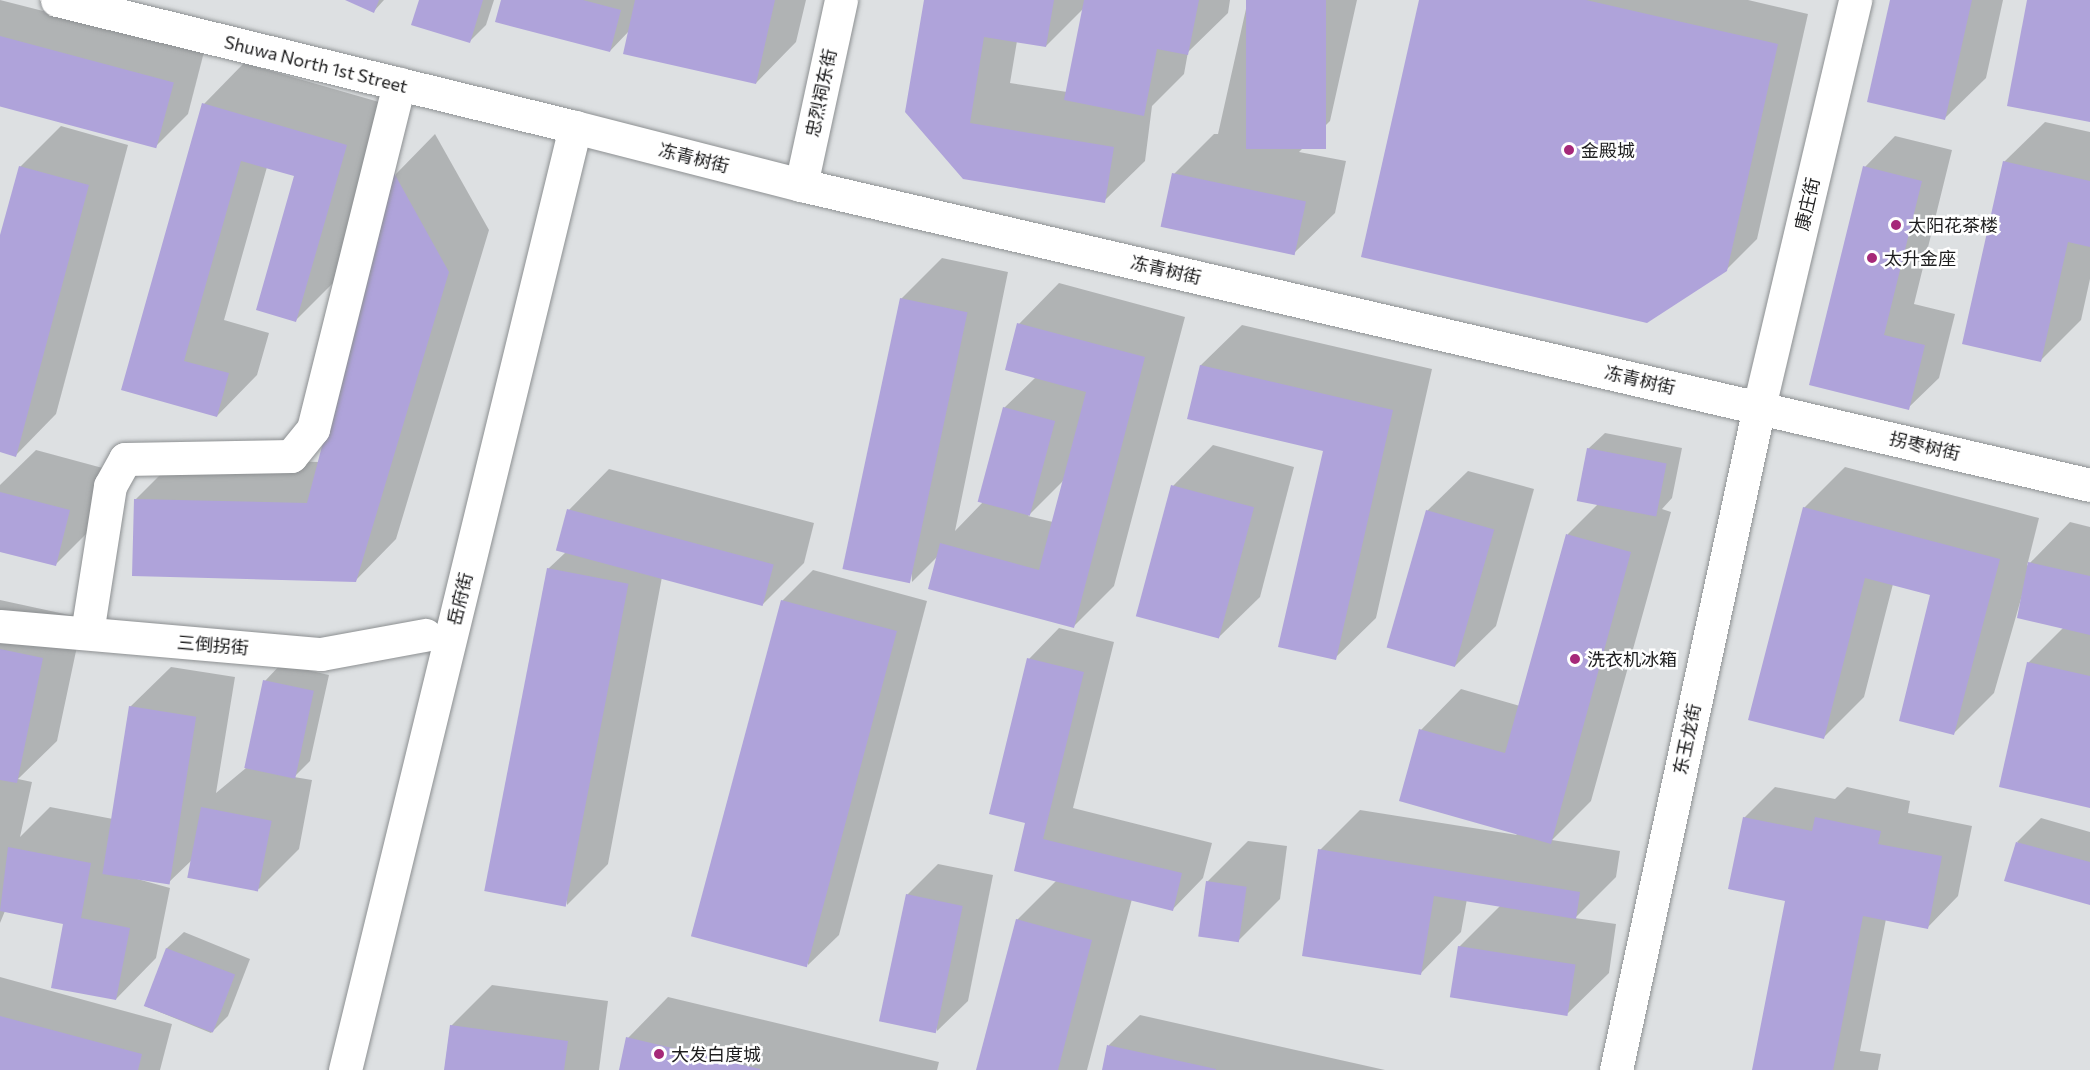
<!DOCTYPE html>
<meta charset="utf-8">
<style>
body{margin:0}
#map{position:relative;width:2090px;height:1070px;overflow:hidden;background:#dde0e2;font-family:Commissioner,"Noto Sans SC",sans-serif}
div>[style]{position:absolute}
.shadow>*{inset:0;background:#0003}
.building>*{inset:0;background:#afa3da;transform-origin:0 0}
.roads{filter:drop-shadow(0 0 2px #8d9092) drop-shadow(0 0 2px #8d9092)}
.street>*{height:33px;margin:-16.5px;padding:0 16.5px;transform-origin:16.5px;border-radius:16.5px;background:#fff}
.secondary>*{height:33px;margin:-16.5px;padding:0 16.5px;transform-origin:16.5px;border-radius:16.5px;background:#fff}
.dots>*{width:16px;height:16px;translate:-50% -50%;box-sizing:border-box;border:3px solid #fff;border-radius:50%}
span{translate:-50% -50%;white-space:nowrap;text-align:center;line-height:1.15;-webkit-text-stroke:5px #fff;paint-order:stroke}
.street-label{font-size:18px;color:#1d1d1e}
.poi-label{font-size:18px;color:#1d1d1e}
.left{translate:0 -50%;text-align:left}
</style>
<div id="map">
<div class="shadow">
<i style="clip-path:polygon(0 0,204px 52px,188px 114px,157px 145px,0 103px)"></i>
<i style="clip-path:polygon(349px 0,384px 0,374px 11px)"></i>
<i style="clip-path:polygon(421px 0,494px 0,486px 25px,470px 41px)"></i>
<i style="clip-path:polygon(503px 0,806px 0,796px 42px,756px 83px,630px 30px,610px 51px)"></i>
<i style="clip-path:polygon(evenodd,925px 0,1230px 0,1228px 13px,1188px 52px,1184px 74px,1152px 106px,1145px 161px,1104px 201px,964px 177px,925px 0,1084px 8px,1067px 92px,1010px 83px,1017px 41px,1046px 46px,1084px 8px)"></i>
<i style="clip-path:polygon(1248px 0,1357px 0,1330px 121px,1299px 152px,1346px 161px,1335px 213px,1294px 253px,1174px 174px,1214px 134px,1218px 134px)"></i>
<i style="clip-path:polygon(1420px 0,1748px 0,1808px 14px,1757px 239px,1726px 270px)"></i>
<i style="clip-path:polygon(1892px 0,2003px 0,1986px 78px,1945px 118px)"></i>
<i style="clip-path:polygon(244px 63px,386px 104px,336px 280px,296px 320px,296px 175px,267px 167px,224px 320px,269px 333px,257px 375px,217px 416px,123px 389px,204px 104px)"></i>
<i style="clip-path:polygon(2045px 122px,2090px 132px,2090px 279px,2081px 320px,2040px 361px,2004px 162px)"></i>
<i style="clip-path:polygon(61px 126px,128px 145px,56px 414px,16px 455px,0 451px,0 241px,20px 167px)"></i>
<i style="clip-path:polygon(435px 134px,489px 230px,396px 539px,356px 580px,135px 500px,176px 459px,320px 462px,396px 174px)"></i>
<i style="clip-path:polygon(1895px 136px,1952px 150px,1914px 304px,1955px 314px,1939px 378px,1908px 408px,1811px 384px,1865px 167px)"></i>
<i style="clip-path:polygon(evenodd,942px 258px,1008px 272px,955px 531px,983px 502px,1004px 408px,1036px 377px,1019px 324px,1059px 283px,1185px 317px,1114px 586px,1074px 626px,939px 555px,912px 582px,901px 299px,942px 258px,1064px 480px,1053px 522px,1028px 516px,1064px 480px)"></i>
<i style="clip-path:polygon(1242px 325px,1432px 369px,1376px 618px,1335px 658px,1325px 450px,1189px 418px,1201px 365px)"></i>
<i style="clip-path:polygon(1605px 433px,1682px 448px,1672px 498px,1662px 509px,1671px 512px,1591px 801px,1552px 840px,1620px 851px,1616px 877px,1575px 918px,1616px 924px,1609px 973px,1568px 1013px,1459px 947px,1501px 905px,1467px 899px,1461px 932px,1421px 973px,1320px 850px,1360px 810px,1517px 835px,1421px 730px,1461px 689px,1520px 706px,1568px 534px,1598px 504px,1588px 449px)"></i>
<i style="clip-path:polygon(1213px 445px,1294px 467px,1260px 597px,1219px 637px,1173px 486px)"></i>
<i style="clip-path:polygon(36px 450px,110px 470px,96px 524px,55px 565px,0 550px,0 485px)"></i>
<i style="clip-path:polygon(1845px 467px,2039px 518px,2027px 566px,2070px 522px,2090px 527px,2090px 807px,2028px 663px,2064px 627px,2027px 578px,1994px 693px,1954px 733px,1932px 594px,1893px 584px,1864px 697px,1823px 738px,1804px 508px)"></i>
<i style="clip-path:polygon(609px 469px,814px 523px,804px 563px,763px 604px,662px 577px,608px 864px,567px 905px,548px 569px,566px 552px,569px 510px)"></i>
<i style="clip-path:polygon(1468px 471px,1534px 489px,1496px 626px,1455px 666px,1427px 511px)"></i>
<i style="clip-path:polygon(813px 570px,927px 601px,839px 935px,808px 965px,782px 601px)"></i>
<i style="clip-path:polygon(0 600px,83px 618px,57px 741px,18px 779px,32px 782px,20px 837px,50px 807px,113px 819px,130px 707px,171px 667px,235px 677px,216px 793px,246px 768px,265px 681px,281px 664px,329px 675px,310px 761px,294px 777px,312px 780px,299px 849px,259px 889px,193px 859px,168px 883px,130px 877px,170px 888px,156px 958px,116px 999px,65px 923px,5px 911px,0 923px)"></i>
<i style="clip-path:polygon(1059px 628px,1114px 642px,1073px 808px,1212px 843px,1203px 878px,1173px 909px,1132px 899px,1087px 1070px,978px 1070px,1017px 920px,1057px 880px,1027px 822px,1029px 659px)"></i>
<i style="clip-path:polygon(1775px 787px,1835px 799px,1847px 787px,1910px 801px,1908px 813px,1972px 826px,1958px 896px,1928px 927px,1886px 919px,1860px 1051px,1881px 1054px,1878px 1070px,1754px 1070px,1787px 900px,1744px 818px)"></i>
<i style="clip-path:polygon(2041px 818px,2090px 832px,2090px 903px,2017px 842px)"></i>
<i style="clip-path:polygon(1248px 841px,1287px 846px,1280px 899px,1239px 940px,1207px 882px)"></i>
<i style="clip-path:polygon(938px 864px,993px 875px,968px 1001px,937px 1031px,907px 895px)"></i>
<i style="clip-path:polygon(184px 932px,250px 959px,228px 1016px,211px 1033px,145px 1006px,167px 948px)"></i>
<i style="clip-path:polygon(0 977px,172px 1024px,160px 1070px,0 1070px)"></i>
<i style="clip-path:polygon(492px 985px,608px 1001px,599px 1070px,445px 1070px,451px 1026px)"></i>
<i style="clip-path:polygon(668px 997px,939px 1062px,937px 1070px,620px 1070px,628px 1038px)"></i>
<i style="clip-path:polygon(1140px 1015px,1385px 1070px,1104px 1070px,1109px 1045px)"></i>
</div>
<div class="building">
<i style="clip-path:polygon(345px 0,379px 0,374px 13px)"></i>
<i style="clip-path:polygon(419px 0,483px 0,470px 43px,411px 25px)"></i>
<i style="clip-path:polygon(501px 0,583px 0,621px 10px,610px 52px,495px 22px)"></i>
<i style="clip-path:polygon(635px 0,775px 0,756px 84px,623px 54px)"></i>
<i style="clip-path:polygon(924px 0,1054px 0,1046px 47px,984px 37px,970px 123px,1114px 147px,1105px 203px,963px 179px,905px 112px)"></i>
<i style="clip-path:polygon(1084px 0,1199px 0,1188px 55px,1157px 49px,1144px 116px,1064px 100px)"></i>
<i style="left:1246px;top:0;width:80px;height:149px"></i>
<i style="clip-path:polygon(1419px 0,1586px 0,1778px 44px,1727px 271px,1647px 323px,1361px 257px)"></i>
<i style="clip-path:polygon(1890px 0,1972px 0,1945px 120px,1867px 102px)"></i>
<i style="clip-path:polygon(2027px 0,2090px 0,2090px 122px,2007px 106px)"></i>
<i style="left:0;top:36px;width:180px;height:68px;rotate:15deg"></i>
<i style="clip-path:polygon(202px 103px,347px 145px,296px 322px,256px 310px,294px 176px,241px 161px,184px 361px,229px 373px,217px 417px,121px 390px)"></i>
<i style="clip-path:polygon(2003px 161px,2090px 181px,2090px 247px,2068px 242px,2041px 362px,1962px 344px)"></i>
<i style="clip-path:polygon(19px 166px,89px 185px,16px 457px,0 452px,0 235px)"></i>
<i style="clip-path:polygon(1863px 166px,1922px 181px,1884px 335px,1925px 345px,1909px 410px,1809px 385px)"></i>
<i style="clip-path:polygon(394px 173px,449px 272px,356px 582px,132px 576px,134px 499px,307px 503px)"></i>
<i style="left:1172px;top:173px;width:137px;height:55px;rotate:12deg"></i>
<i style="left:900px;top:298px;width:69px;height:277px;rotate:12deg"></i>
<i style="clip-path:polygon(1017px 323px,1145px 357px,1074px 628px,928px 589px,940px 543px,1039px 570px,1086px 392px,1005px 370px)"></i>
<i style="clip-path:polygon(1200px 365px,1393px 410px,1336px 660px,1278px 647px,1323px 451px,1187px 419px)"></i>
<i style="left:1003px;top:407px;width:54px;height:98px;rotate:15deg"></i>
<i style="left:1587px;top:448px;width:81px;height:54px;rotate:11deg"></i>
<i style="left:1171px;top:485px;width:86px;height:136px;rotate:15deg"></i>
<i style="clip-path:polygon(0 492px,70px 510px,56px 566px,0 552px)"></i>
<i style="clip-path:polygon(1803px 507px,2000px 559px,1954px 735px,1899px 721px,1930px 595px,1865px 578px,1824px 739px,1748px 720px)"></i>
<i style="left:567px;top:509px;width:214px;height:43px;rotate:15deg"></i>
<i style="left:1426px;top:510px;width:71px;height:143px;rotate:16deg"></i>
<i style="clip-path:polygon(1566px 534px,1631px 552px,1551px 844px,1399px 801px,1419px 729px,1505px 753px)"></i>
<i style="clip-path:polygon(2028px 562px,2090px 576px,2090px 635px,2017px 618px)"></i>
<i style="left:547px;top:568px;width:83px;height:329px;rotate:11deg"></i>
<i style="left:781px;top:600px;width:120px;height:348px;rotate:15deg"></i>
<i style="clip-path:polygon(0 649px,43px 658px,17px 783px,0 780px)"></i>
<i style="clip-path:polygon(1027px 658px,1084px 672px,1043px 839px,1182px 873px,1173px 911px,1014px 871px,1025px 823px,989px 814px)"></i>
<i style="clip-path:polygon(2027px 662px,2090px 676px,2090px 808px,1999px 787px)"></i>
<i style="left:263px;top:680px;width:52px;height:90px;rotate:12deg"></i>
<i style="left:129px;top:706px;width:68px;height:170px;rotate:9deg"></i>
<i style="left:201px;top:807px;width:72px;height:72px;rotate:11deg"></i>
<i style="clip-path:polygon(1743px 817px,1812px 831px,1815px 817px,1881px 831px,1878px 844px,1942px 856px,1928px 929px,1863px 916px,1833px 1070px,1752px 1070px,1785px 901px,1728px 889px)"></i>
<i style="clip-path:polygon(2016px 842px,2090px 862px,2090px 905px,2004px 881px)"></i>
<i style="clip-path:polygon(8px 847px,91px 863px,81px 918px,130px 928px,116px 1000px,51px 988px,63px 924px,0 911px)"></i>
<i style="clip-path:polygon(1318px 849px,1580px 892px,1576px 919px,1434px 896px,1421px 975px,1302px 956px)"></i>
<i style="left:1206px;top:881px;width:41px;height:56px;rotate:8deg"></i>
<i style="left:906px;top:894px;width:58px;height:130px;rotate:12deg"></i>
<i style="clip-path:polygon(1016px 919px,1092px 940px,1058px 1070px,976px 1070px)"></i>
<i style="left:1458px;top:946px;width:119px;height:52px;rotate:9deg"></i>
<i style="left:166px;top:948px;width:74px;height:62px;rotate:21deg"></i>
<i style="clip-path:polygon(0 1016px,142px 1054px,138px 1070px,0 1070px)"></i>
<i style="clip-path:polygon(450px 1025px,568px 1041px,564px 1070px,444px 1070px)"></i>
<i style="clip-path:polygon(626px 1037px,760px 1069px,760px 1070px,619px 1070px)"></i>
<i style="clip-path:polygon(1107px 1045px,1216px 1069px,1216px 1070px,1102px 1070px)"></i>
</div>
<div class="roads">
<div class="street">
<i style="left:57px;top:0;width:533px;rotate:13.78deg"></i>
<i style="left:801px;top:185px;width:1323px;rotate:13.1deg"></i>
<i style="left:0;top:626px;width:322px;rotate:5deg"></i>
<i style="left:321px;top:654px;width:106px;rotate:-10.4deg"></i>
<i style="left:87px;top:633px;width:149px;rotate:-81.1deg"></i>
<i style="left:110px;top:486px;width:31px;rotate:-61deg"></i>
<i style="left:125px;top:459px;width:166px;rotate:-1deg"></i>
<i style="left:291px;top:456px;width:35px;rotate:-51deg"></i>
<i style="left:313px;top:429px;width:356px;rotate:-76deg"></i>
<i style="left:1616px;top:1070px;width:678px;rotate:-77.83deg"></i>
<i style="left:1759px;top:407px;width:418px;rotate:-76.7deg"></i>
</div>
<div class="secondary">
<i style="left:345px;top:1070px;width:971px;rotate:-76.29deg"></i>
<i style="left:575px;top:127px;width:233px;rotate:14.4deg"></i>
<i style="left:801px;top:185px;width:189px;rotate:-77.8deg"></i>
</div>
</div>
<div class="dots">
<i style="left:1569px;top:150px;background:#a62879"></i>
<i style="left:1896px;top:225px;background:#a62879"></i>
<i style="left:1872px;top:258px;background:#a62879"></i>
<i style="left:1575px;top:659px;background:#a62879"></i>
<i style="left:659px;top:1054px;background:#a62879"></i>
</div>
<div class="street-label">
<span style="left:316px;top:64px;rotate:14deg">Shuwa North 1st Street</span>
<span style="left:821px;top:93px;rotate:-78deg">忠烈祠东街</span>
<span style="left:694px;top:158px;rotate:14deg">冻青树街</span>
<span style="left:1807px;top:204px;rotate:-77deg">康庄街</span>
<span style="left:1166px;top:270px;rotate:13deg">冻青树街</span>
<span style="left:1640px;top:380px;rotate:13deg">冻青树街</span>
<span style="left:1925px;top:446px;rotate:13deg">拐枣树街</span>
<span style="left:460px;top:599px;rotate:-76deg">岳府街</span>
<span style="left:213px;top:645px;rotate:5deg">三倒拐街</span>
<span style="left:1687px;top:739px;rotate:-78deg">东玉龙街</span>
</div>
<div class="poi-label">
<span class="left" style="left:1581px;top:150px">金殿城</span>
<span class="left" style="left:1908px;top:225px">太阳花茶楼</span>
<span class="left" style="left:1884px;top:258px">太升金座</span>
<span class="left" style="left:1587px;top:659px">洗衣机冰箱</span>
<span class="left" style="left:671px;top:1054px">大发白度城</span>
</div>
</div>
